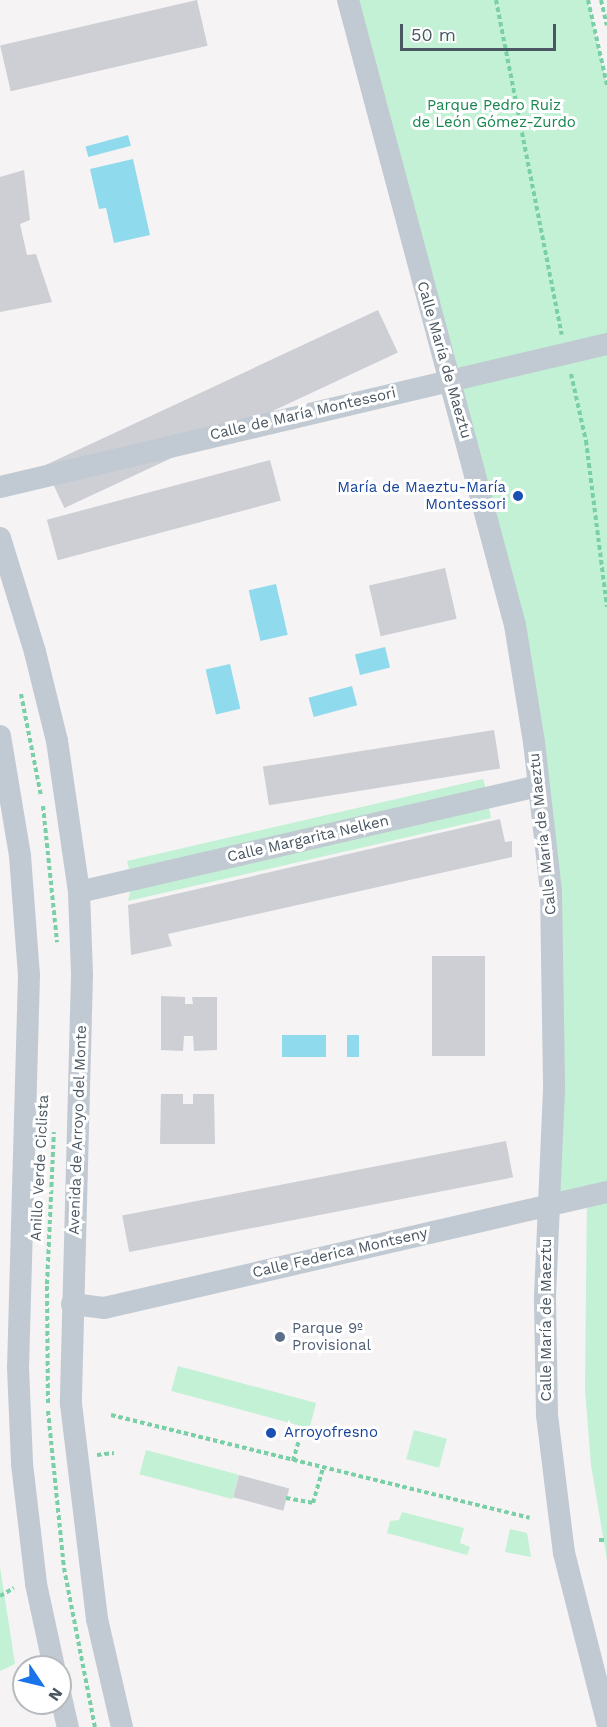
<!DOCTYPE html>
<meta charset="utf-8">
<style>
body{margin:0}
#map{position:relative;width:607px;height:1727px;overflow:hidden;background:#f5f3f3;font-family:"Work Sans",sans-serif}
div>[style]{position:absolute}
.green>*{inset:0;background:#c3f1d5;transform-origin:0 0}
.water>*{inset:0;background:#90daee;transform-origin:0 0}
.building>*{inset:0;background:#cdcfd5;transform-origin:0 0}
.path>*{height:4px;margin-top:-2px;transform-origin:0;background:repeating-linear-gradient(90deg,#7ad0a6 0 4.5px,transparent 0 7.5px)}
.minor>*{height:22px;margin:-11px;padding:0 11px;transform-origin:11px;border-radius:11px;background:#c1cad2}
.dots>*{width:16px;height:16px;translate:-50% -50%;box-sizing:border-box;border:3px solid #fff;border-radius:50%}
span{translate:-50% -50%;white-space:nowrap;text-align:center;line-height:1.15;-webkit-text-stroke:6px #fff;paint-order:stroke}
.park-label{font-size:15px;color:#17864f}
.street-label{font-size:15px;color:#4a5661}
.transit-label{font-size:15px;color:#164399}
.right{translate:-100% -50%;text-align:right}
.left{translate:0 -50%;text-align:left}
.service-label{font-size:15px;color:#4e5e75}
.north{position:absolute;left:12px;top:1655px;width:60px;height:60px;box-sizing:border-box;background:#fff;border:2px solid #b7bbc0;border-radius:50%;rotate:125deg;font-size:16px;font-weight:700;line-height:24px;text-align:center;color:#4a5661}
.north::after{content:'';display:block;margin:auto;width:21px;height:27px;background:#1a73e8;clip-path:polygon(50% 0,100% 100%,50% 72%,0 100%)}
.scale{position:absolute;left:400px;top:24px;width:156px;height:27px;box-sizing:border-box;border:3px solid #4a5661;border-top:0;padding-left:8px;font-size:18px;line-height:21px;white-space:nowrap;color:#4a5661;-webkit-text-stroke:4px #fff;paint-order:stroke}
</style>
<div id="map">
<div class="green">
<i style="clip-path:polygon(348px 0,588px 0,607px 85px,607px 1560px,591px 1465px,585px 1389px,587px 1197px,548px 1205px,554px 1090px,534px 742px)"></i>
<i style="clip-path:polygon(483px 779px,486px 789px,130px 873px,127px 861px)"></i>
<i style="clip-path:polygon(489px 808px,491px 818px,128px 901px,131px 888px)"></i>
<i style="left:178px;top:1366px;width:143px;height:26px;rotate:15deg"></i>
<i style="left:414px;top:1430px;width:34px;height:30px;rotate:15deg"></i>
<i style="left:146px;top:1450px;width:96px;height:25px;rotate:15deg"></i>
<i style="clip-path:polygon(402px 1512px,464px 1528px,460px 1543px,470px 1547px,467px 1555px,387px 1533px,390px 1521px,399px 1520px)"></i>
<i style="clip-path:polygon(510px 1529px,527px 1533px,531px 1557px,505px 1552px)"></i>
<i style="clip-path:polygon(0 1567px,15px 1664px,0 1671px)"></i>
</div>
<div class="water">
<i style="left:128px;top:135px;width:11px;height:44px;rotate:75deg"></i>
<i style="clip-path:polygon(133px 159px,150px 235px,114px 243px,106px 208px,99px 209px,90px 169px)"></i>
<i style="left:276px;top:584px;width:52px;height:28px;rotate:77deg"></i>
<i style="left:385px;top:647px;width:21px;height:31px;rotate:76deg"></i>
<i style="left:230px;top:664px;width:46px;height:25px;rotate:77deg"></i>
<i style="left:352px;top:686px;width:20px;height:45px;rotate:75deg"></i>
<i style="left:282px;top:1035px;width:44px;height:22px"></i>
<i style="left:347px;top:1035px;width:12px;height:22px"></i>
</div>
<div class="building">
<i style="left:197px;top:0;width:47px;height:202px;rotate:77deg"></i>
<i style="clip-path:polygon(24px 170px,30px 220px,20px 224px,27px 255px,36px 254px,52px 302px,0 312px,0 177px)"></i>
<i style="left:378px;top:310px;width:47px;height:368px;rotate:65deg"></i>
<i style="left:270px;top:460px;width:42px;height:231px;rotate:75deg"></i>
<i style="left:445px;top:568px;width:52px;height:78px;rotate:77deg"></i>
<i style="left:494px;top:730px;width:39px;height:234px;rotate:81deg"></i>
<i style="clip-path:polygon(500px 819px,505px 842px,512px 841px,512px 857px,168px 934px,172px 946px,131px 955px,128px 905px)"></i>
<i style="left:432px;top:956px;width:53px;height:100px"></i>
<i style="clip-path:polygon(161px 996px,185px 997px,185px 1004px,193px 1004px,192px 997px,217px 997px,217px 1050px,194px 1051px,193px 1036px,184px 1036px,183px 1051px,161px 1050px)"></i>
<i style="clip-path:polygon(161px 1094px,183px 1094px,183px 1104px,193px 1104px,193px 1094px,214px 1094px,215px 1144px,160px 1144px)"></i>
<i style="left:506px;top:1141px;width:37px;height:391px;rotate:79deg"></i>
<i style="left:239px;top:1475px;width:52px;height:23px;rotate:15deg"></i>
</div>
<div class="path">
<i style="left:496px;top:0;width:341px;rotate:78.9deg"></i>
<i style="left:588px;top:0;width:87px;rotate:77.4deg"></i>
<i style="left:601px;top:0;width:26px;rotate:77deg"></i>
<i style="left:571px;top:374px;width:69px;rotate:77.4deg"></i>
<i style="left:586px;top:441px;width:167px;rotate:82.8deg"></i>
<i style="left:21px;top:694px;width:104px;rotate:78.9deg"></i>
<i style="left:43px;top:806px;width:137px;rotate:84.1deg"></i>
<i style="left:48px;top:1403px;width:119px;rotate:-90.5deg"></i>
<i style="left:47px;top:1284px;width:152px;rotate:-87.4deg"></i>
<i style="left:48px;top:1411px;width:158px;rotate:84.2deg"></i>
<i style="left:64px;top:1568px;width:162px;rotate:79deg"></i>
<i style="left:111px;top:1415px;width:431px;rotate:13.8deg"></i>
<i style="left:97px;top:1455px;width:17px;rotate:-7deg"></i>
<i style="left:293px;top:1461px;width:36px;rotate:-74deg"></i>
<i style="left:286px;top:1498px;width:27px;rotate:10deg"></i>
<i style="left:313px;top:1503px;width:35px;rotate:-74deg"></i>
<i style="left:599px;top:1540px;width:8px"></i>
<i style="left:0;top:1596px;width:16px;rotate:-30deg"></i>
</div>
<div class="minor">
<i style="left:348px;top:0;width:647px;rotate:75.04deg"></i>
<i style="left:515px;top:625px;width:119px;rotate:80.8deg"></i>
<i style="left:534px;top:742px;width:150px;rotate:83.5deg"></i>
<i style="left:551px;top:891px;width:199px;rotate:89.1deg"></i>
<i style="left:554px;top:1090px;width:210px;rotate:92.5deg"></i>
<i style="left:545px;top:1300px;width:115px;rotate:89deg"></i>
<i style="left:547px;top:1415px;width:139px;rotate:83deg"></i>
<i style="left:564px;top:1553px;width:174px;rotate:75.7deg"></i>
<i style="left:0;top:487px;width:624px;rotate:-13.26deg"></i>
<i style="left:0;top:538px;width:119px;rotate:72.9deg"></i>
<i style="left:35px;top:652px;width:92px;rotate:76.1deg"></i>
<i style="left:57px;top:741px;width:153px;rotate:81.7deg"></i>
<i style="left:79px;top:892px;width:83px;rotate:87.9deg"></i>
<i style="left:82px;top:975px;width:429px;rotate:91.5deg"></i>
<i style="left:71px;top:1404px;width:217px;rotate:83.1deg"></i>
<i style="left:97px;top:1619px;width:111px;rotate:77deg"></i>
<i style="left:0;top:736px;width:122px;rotate:80.5deg"></i>
<i style="left:20px;top:856px;width:119px;rotate:85.7deg"></i>
<i style="left:29px;top:975px;width:392px;rotate:91.6deg"></i>
<i style="left:18px;top:1367px;width:97px;rotate:87.6deg"></i>
<i style="left:22px;top:1464px;width:121px;rotate:83.3deg"></i>
<i style="left:36px;top:1584px;width:85px;rotate:77.8deg"></i>
<i style="left:79px;top:892px;width:471px;rotate:-13deg"></i>
<i style="left:72px;top:1304px;width:32px;rotate:7deg"></i>
<i style="left:104px;top:1308px;width:516px;rotate:-12.99deg"></i>
<i style="left:60px;top:1693px;width:35px;rotate:77deg"></i>
</div>
<div class="dots">
<i style="left:518px;top:496px;background:#1a4fb4"></i>
<i style="left:280px;top:1337px;background:#5c6f8a"></i>
<i style="left:271px;top:1433px;background:#1a4fb4"></i>
</div>
<div class="park-label">
<span style="left:494px;top:114px">Parque Pedro Ruiz<br>de León Gómez-Zurdo</span>
</div>
<div class="street-label">
<span style="left:444px;top:360px;rotate:74deg">Calle María de Maeztu</span>
<span style="left:303px;top:414px;rotate:-13deg">Calle de María Montessori</span>
<span style="left:543px;top:834px;rotate:-96deg">Calle María de Maeztu</span>
<span style="left:308px;top:839px;rotate:-13deg">Calle Margarita Nelken</span>
<span style="left:78px;top:1130px;rotate:-88deg">Avenida de Arroyo del Monte</span>
<span style="left:40px;top:1168px;rotate:-87deg">Anillo Verde Ciclista</span>
<span style="left:340px;top:1253px;rotate:-13deg">Calle Federica Montseny</span>
<span style="left:547px;top:1320px;rotate:-90deg">Calle María de Maeztu</span>
</div>
<div class="transit-label">
<span class="right" style="left:506px;top:496px">María de Maeztu-María<br>Montessori</span>
<span class="left" style="left:284px;top:1433px">Arroyofresno</span>
</div>
<div class="service-label">
<span class="left" style="left:292px;top:1337px">Parque 9º<br>Provisional</span>
</div>
<div class="north">N</div>
<div class="scale">50 m</div>
</div>
